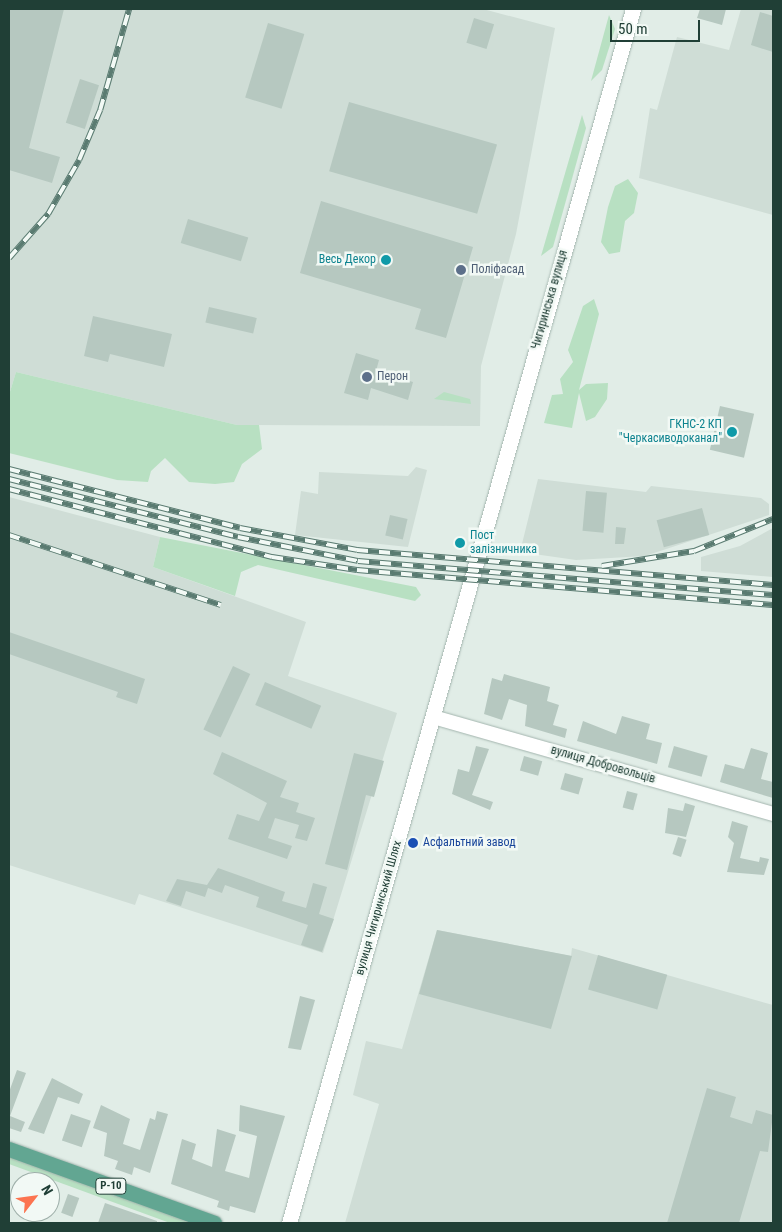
<!DOCTYPE html>
<meta charset="utf-8">
<style>
body{margin:0}
#map{position:relative;width:782px;height:1232px;overflow:hidden;background:#e1ede7;font-family:"Roboto Condensed",sans-serif}
div>[style]{position:absolute}
.built>*{inset:0;background:#cfddd6}
.green>*{inset:0;background:#b8e0c2}
.building>*{inset:0;background:#b6c8c0;transform-origin:0 0}
.roads{filter:drop-shadow(0 0 1px #a3b5ae) drop-shadow(0 0 1px #a3b5ae)}
.street>*{height:14px;margin:-7px;padding:0 7px;transform-origin:7px;border-radius:7px;background:#fff}
.secondary>*{height:15px;margin:-7.5px;padding:0 7.5px;transform-origin:7.5px;border-radius:7.5px;background:#fff}
.primary>*{height:15px;margin:-7.5px;padding:0 7.5px;transform-origin:7.5px;border-radius:7.5px;background:#62a692}
.rail>*{height:5.5px;margin-top:-2.75px;transform-origin:0;background:repeating-linear-gradient(90deg,#f2f9f5 0 11px,#5a7b71 0 22px);box-sizing:border-box;border-block:1px solid #5a7b71}
.dots>*{width:14px;height:14px;translate:-50% -50%;box-sizing:border-box;border:2px solid #f2f9f5;border-radius:50%}
span{translate:-50% -50%;white-space:nowrap;text-align:center;line-height:1.15;-webkit-text-stroke:5px #f2f9f5;paint-order:stroke}
.shield-label span{padding:1px 4px;background:#f2f9f5;border:1px solid;border-radius:4px;-webkit-text-stroke-width:0}
.shield-label{font-size:11px;color:#203f36;font-weight:700}
.culture-label{font-size:12px;color:#0d838f}
.right{translate:-100% -50%;text-align:right}
.left{translate:0 -50%;text-align:left}
.service-label{font-size:12px;color:#4e5e75}
.street-label{font-size:12px;color:#203f36}
.transit-label{font-size:12px;color:#164399}
.frame{position:absolute;inset:0;border:10px solid #203f36;pointer-events:none}
.north{position:absolute;left:10px;top:1172px;width:50px;height:50px;box-sizing:border-box;background:#f2f9f5;border:1px solid #9eafa9;border-radius:50%;rotate:60deg;font-size:14px;font-weight:700;line-height:20px;text-align:center;color:#203f36}
.north::after{content:'';display:block;margin:auto;width:18px;height:22px;background:#fc7450;clip-path:polygon(50% 0,100% 100%,50% 72%,0 100%)}
.scale{position:absolute;left:610px;top:20px;width:90px;height:22px;box-sizing:border-box;border:2px solid #203f36;border-top:0;padding-left:6px;font-size:15px;line-height:18px;white-space:nowrap;color:#203f36;-webkit-text-stroke:4px #f2f9f5;paint-order:stroke}
</style>
<div id="map">
<div class="built">
<i style="clip-path:polygon(9px 9px,483px 9px,555px 28px,516px 234px,481px 366px,480px 426px,237px 425px,16px 372px,9px 395px)"></i>
<i style="clip-path:polygon(741px 9px,773px 9px,773px 215px,639px 178px,650px 108px,657px 110px,677px 37px,729px 50px)"></i>
<i style="clip-path:polygon(416px 467px,427px 470px,408px 547px,295px 535px,301px 491px,318px 494px,319px 472px,408px 476px)"></i>
<i style="clip-path:polygon(538px 479px,646px 492px,651px 486px,761px 498px,769px 504px,769px 515px,645px 556px,576px 560px,520px 552px)"></i>
<i style="clip-path:polygon(9px 497px,160px 537px,153px 567px,306px 622px,288px 676px,397px 713px,323px 953px,139px 894px,135px 905px,9px 865px)"></i>
<i style="clip-path:polygon(773px 528px,773px 577px,701px 571px,701px 557px,740px 546px)"></i>
<i style="clip-path:polygon(437px 930px,571px 956px,572px 948px,773px 1005px,773px 1223px,345px 1223px,379px 1104px,353px 1095px,366px 1041px,402px 1049px)"></i>
</div>
<div class="green">
<i style="clip-path:polygon(609px 15px,615px 29px,602px 70px,591px 81px)"></i>
<i style="clip-path:polygon(582px 115px,586px 128px,570px 186px,553px 247px,541px 256px)"></i>
<i style="clip-path:polygon(628px 179px,638px 193px,634px 213px,625px 221px,620px 252px,609px 254px,601px 242px,608px 207px,615px 186px)"></i>
<i style="clip-path:polygon(594px 299px,599px 314px,579px 390px,586px 384px,608px 383px,607px 399px,595px 417px,586px 421px,579px 393px,572px 428px,544px 423px,552px 395px,563px 394px,560px 379px,573px 362px,568px 350px,583px 306px)"></i>
<i style="clip-path:polygon(16px 372px,237px 425px,259px 425px,262px 449px,242px 464px,234px 482px,215px 484px,189px 482px,165px 458px,151px 471px,148px 482px,117px 480px,9px 453px,9px 395px)"></i>
<i style="clip-path:polygon(444px 392px,470px 399px,471px 404px,434px 399px)"></i>
<i style="clip-path:polygon(160px 537px,416px 587px,421px 595px,415px 601px,258px 565px,241px 572px,235px 596px,153px 567px)"></i>
<i style="clip-path:polygon(9px 1156px,191px 1223px,170px 1223px,9px 1164px)"></i>
</div>
<div class="building">
<i style="clip-path:polygon(9px 9px,64px 9px,29px 148px,60px 157px,52px 183px,9px 170px)"></i>
<i style="clip-path:polygon(700px 9px,726px 9px,722px 25px,697px 18px)"></i>
<i style="clip-path:polygon(760px 12px,773px 16px,773px 52px,751px 45px)"></i>
<i style="left:474px;top:18px;width:21px;height:26px;rotate:17deg"></i>
<i style="left:268px;top:23px;width:38px;height:78px;rotate:17deg"></i>
<i style="left:80px;top:79px;width:20px;height:46px;rotate:18deg"></i>
<i style="left:349px;top:102px;width:154px;height:72px;rotate:16deg"></i>
<i style="clip-path:polygon(321px 201px,473px 247px,446px 338px,415px 329px,421px 309px,300px 273px)"></i>
<i style="left:188px;top:219px;width:63px;height:25px;rotate:17deg"></i>
<i style="left:209px;top:307px;width:49px;height:16px;rotate:13deg"></i>
<i style="clip-path:polygon(93px 316px,172px 334px,164px 367px,110px 354px,108px 362px,84px 356px)"></i>
<i style="clip-path:polygon(356px 353px,379px 360px,376px 371px,413px 382px,408px 400px,371px 388px,368px 400px,344px 393px)"></i>
<i style="left:720px;top:406px;width:35px;height:45px;rotate:13deg"></i>
<i style="left:586px;top:491px;width:21px;height:40px;rotate:5deg"></i>
<i style="left:702px;top:508px;width:28px;height:47px;rotate:75deg"></i>
<i style="left:390px;top:515px;width:18px;height:21px;rotate:13deg"></i>
<i style="clip-path:polygon(616px 527px,626px 528px,624px 544px,615px 544px)"></i>
<i style="clip-path:polygon(9px 632px,145px 679px,137px 704px,116px 697px,118px 692px,9px 654px)"></i>
<i style="left:233px;top:666px;width:19px;height:70px;rotate:25deg"></i>
<i style="clip-path:polygon(504px 674px,550px 687px,547px 701px,559px 705px,553px 725px,567px 729px,565px 738px,525px 726px,527px 705px,509px 699px,502px 720px,484px 714px,492px 678px,502px 681px)"></i>
<i style="left:265px;top:682px;width:61px;height:25px;rotate:23deg"></i>
<i style="clip-path:polygon(622px 716px,650px 724px,646px 739px,662px 743px,657px 764px,577px 741px,583px 721px,616px 734px)"></i>
<i style="clip-path:polygon(476px 746px,489px 749px,472px 795px,493px 802px,490px 810px,452px 794px,458px 769px,469px 772px)"></i>
<i style="left:674px;top:746px;width:35px;height:22px;rotate:16deg"></i>
<i style="clip-path:polygon(751px 748px,768px 753px,761px 779px,773px 782px,773px 798px,720px 782px,725px 764px,744px 769px)"></i>
<i style="clip-path:polygon(222px 752px,287px 781px,280px 797px,299px 803px,296px 812px,315px 818px,307px 841px,295px 838px,299px 825px,275px 818px,268px 838px,292px 846px,287px 859px,228px 839px,237px 814px,259px 821px,267px 803px,213px 774px)"></i>
<i style="clip-path:polygon(354px 753px,384px 761px,374px 797px,366px 795px,347px 870px,325px 864px)"></i>
<i style="left:524px;top:756px;width:19px;height:15px;rotate:16deg"></i>
<i style="left:565px;top:773px;width:19px;height:17px;rotate:16deg"></i>
<i style="left:627px;top:791px;width:11px;height:17px;rotate:15deg"></i>
<i style="clip-path:polygon(685px 803px,695px 806px,686px 837px,665px 833px,668px 808px,683px 811px)"></i>
<i style="clip-path:polygon(732px 821px,748px 826px,740px 858px,759px 862px,760px 857px,769px 859px,764px 875px,727px 872px,734px 843px,728px 837px)"></i>
<i style="left:678px;top:837px;width:9px;height:18px;rotate:18deg"></i>
<i style="clip-path:polygon(218px 868px,285px 892px,282px 901px,306px 908px,313px 883px,327px 887px,319px 914px,334px 919px,322px 952px,301px 945px,308px 925px,256px 907px,259px 897px,225px 885px,222px 893px,208px 888px,205px 897px,186px 891px,181px 906px,166px 901px,177px 879px,207px 885px)"></i>
<i style="clip-path:polygon(437px 930px,572px 956px,551px 1029px,419px 994px)"></i>
<i style="left:598px;top:955px;width:72px;height:36px;rotate:16deg"></i>
<i style="clip-path:polygon(300px 996px,315px 1000px,301px 1050px,288px 1048px)"></i>
<i style="clip-path:polygon(17px 1070px,26px 1073px,10px 1116px,25px 1122px,21px 1132px,9px 1128px,9px 1092px)"></i>
<i style="clip-path:polygon(52px 1078px,83px 1094px,79px 1104px,58px 1097px,44px 1134px,28px 1129px)"></i>
<i style="clip-path:polygon(707px 1088px,736px 1097px,730px 1117px,752px 1124px,756px 1110px,773px 1115px,768px 1152px,760px 1151px,739px 1223px,667px 1223px)"></i>
<i style="clip-path:polygon(101px 1105px,130px 1119px,123px 1144px,140px 1150px,150px 1118px,155px 1120px,157px 1111px,168px 1114px,150px 1173px,134px 1167px,132px 1175px,115px 1169px,118px 1161px,104px 1156px,107px 1133px,93px 1128px)"></i>
<i style="clip-path:polygon(240px 1105px,285px 1116px,255px 1213px,230px 1206px,229px 1211px,217px 1207px,219px 1201px,171px 1184px,182px 1139px,196px 1144px,192px 1159px,212px 1167px,217px 1129px,236px 1135px,225px 1171px,249px 1178px,257px 1136px,239px 1131px)"></i>
<i style="left:71px;top:1114px;width:21px;height:28px;rotate:19deg"></i>
<i style="left:68px;top:1194px;width:12px;height:20px;rotate:20deg"></i>
<i style="clip-path:polygon(105px 1203px,157px 1221px,157px 1223px,98px 1223px)"></i>
</div>
<div class="roads">
<div class="street">
<i style="left:433px;top:717px;width:354px;rotate:15.9deg"></i>
</div>
<div class="secondary">
<i style="left:289px;top:1223px;width:1262px;rotate:-74.18deg"></i>
</div>
<div class="primary">
<i style="left:9px;top:1149px;width:218px;rotate:19.8deg"></i>
</div>
</div>
<div class="rail">
<i style="left:9px;top:258px;width:59px;rotate:-48.4deg"></i>
<i style="left:48px;top:214px;width:62px;rotate:-60.1deg"></i>
<i style="left:79px;top:160px;width:54px;rotate:-67.2deg"></i>
<i style="left:100px;top:110px;width:105px;rotate:-74deg"></i>
<i style="left:9px;top:469px;width:238px;rotate:14.3deg"></i>
<i style="left:240px;top:528px;width:119px;rotate:10.6deg"></i>
<i style="left:357px;top:550px;width:417px;rotate:4.8deg"></i>
<i style="left:9px;top:479px;width:236px;rotate:14.2deg"></i>
<i style="left:238px;top:537px;width:122px;rotate:11.3deg"></i>
<i style="left:358px;top:561px;width:416px;rotate:4.7deg"></i>
<i style="left:9px;top:489px;width:272px;rotate:14.5deg"></i>
<i style="left:272px;top:557px;width:86px;rotate:8.7deg"></i>
<i style="left:357px;top:570px;width:417px;rotate:4.8deg"></i>
<i style="left:9px;top:535px;width:223px;rotate:18.3deg"></i>
<i style="left:602px;top:566px;width:93px;rotate:-9.3deg"></i>
<i style="left:694px;top:551px;width:85px;rotate:-22.1deg"></i>
</div>
<div class="dots">
<i style="left:386px;top:260px;background:#0f9aa8"></i>
<i style="left:461px;top:270px;background:#5c6f8a"></i>
<i style="left:367px;top:377px;background:#5c6f8a"></i>
<i style="left:732px;top:432px;background:#0f9aa8"></i>
<i style="left:460px;top:543px;background:#0f9aa8"></i>
<i style="left:413px;top:843px;background:#1a4fb4"></i>
</div>
<div class="shield-label">
<span style="left:111px;top:1186px">Р-10</span>
</div>
<div class="culture-label">
<span class="right" style="left:376px;top:260px">Весь Декор</span>
<span class="right" style="left:722px;top:432px">ГКНС-2 КП<br>"Черкасиводоканал"</span>
<span class="left" style="left:470px;top:543px">Пост<br>залізничника</span>
</div>
<div class="service-label">
<span class="left" style="left:471px;top:270px">Поліфасад</span>
<span class="left" style="left:377px;top:377px">Перон</span>
</div>
<div class="street-label">
<span style="left:550px;top:300px;rotate:-74deg">Чигиринська вулиця</span>
<span style="left:603px;top:765px;rotate:16deg">вулиця Добровольців</span>
<span style="left:379px;top:908px;rotate:-74deg">вулиця Чигиринський Шлях</span>
</div>
<div class="transit-label">
<span class="left" style="left:423px;top:843px">Асфальтний завод</span>
</div>
<div class="frame"></div>
<div class="north">N</div>
<div class="scale">50 m</div>
</div>
